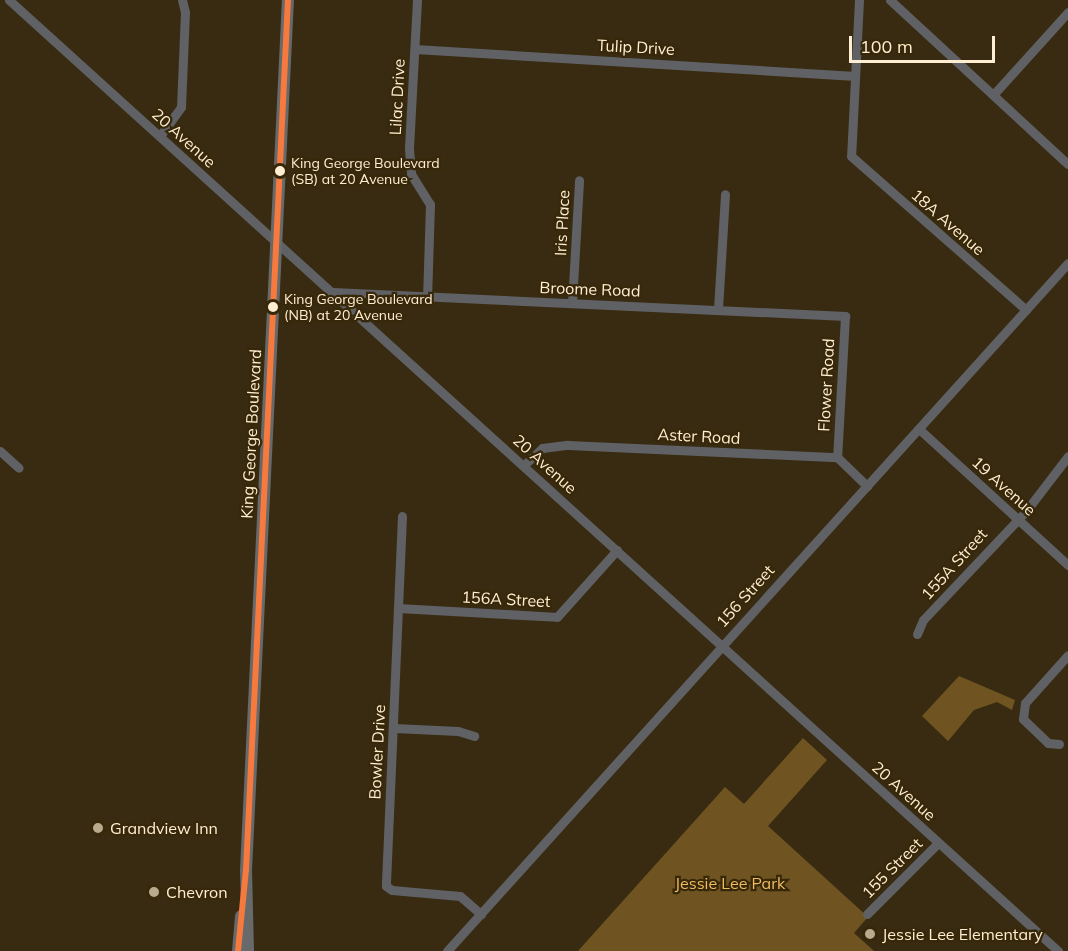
<!DOCTYPE html>
<style>
body{margin:0}
#map{position:relative;width:1068px;height:951px;overflow:hidden;background:#382b11;font-family:Mulish,sans-serif}
div>[style]{position:absolute}
.green>*{inset:0;background:#6f5421}
.minor>*{height:9px;margin:-4.5px;padding:0 4.5px;transform-origin:4.5px;border-radius:4.5px;background:#5f6165}
.major>*{height:12px;margin:-6px;padding:0 6px;transform-origin:6px;border-radius:6px;background:#67696a}
.bus-1>*{height:6px;margin:-3px;padding:0 3px;transform-origin:3px;border-radius:3px;background:#f6793e}
.dots>*{width:16px;height:16px;translate:-50% -50%;box-sizing:border-box;border:3px solid #38280a;border-radius:50%}
span{translate:-50% -50%;white-space:nowrap;text-align:center;line-height:1.15;-webkit-text-stroke:4.5px #38280a;paint-order:stroke}
.bus-label{font-size:14px;color:#ffeed1}
.left{translate:0 -50%;text-align:left}
.street-label{font-size:16px;color:#ffeed1}
.poi-label{font-size:16px;color:#ffeed1}
.park-label{font-size:16px;color:#f0bc5e}
.scale{position:absolute;left:849px;top:36px;width:146px;height:27px;box-sizing:border-box;border:3px solid #ffeed1;border-top:0;padding-left:8px;font-size:18px;line-height:21px;white-space:nowrap;color:#ffeed1;-webkit-text-stroke:4px #38280a;paint-order:stroke}
</style>
<div id="map">
<div class="green">
<i style="clip-path:polygon(959px 676px,1015px 700px,1012px 710px,997px 702px,974px 710px,948px 741px,922px 716px)"></i>
<i style="clip-path:polygon(803px 738px,827px 760px,768px 826px,868px 917px,854px 933px,874px 951px,578px 951px,725px 787px,744px 804px)"></i>
</div>
<div class="minor">
<i style="left:9px;top:0;width:1416px;rotate:42.19deg"></i>
<i style="left:417px;top:0;width:149px;rotate:93.1deg"></i>
<i style="left:409px;top:149px;width:25px;rotate:85deg"></i>
<i style="left:411px;top:174px;width:36px;rotate:58deg"></i>
<i style="left:430px;top:204px;width:94px;rotate:91.8deg"></i>
<i style="left:859px;top:0;width:156px;rotate:92.9deg"></i>
<i style="left:851px;top:156px;width:233px;rotate:41.3deg"></i>
<i style="left:890px;top:0;width:242px;rotate:42.7deg"></i>
<i style="left:415px;top:49px;width:441px;rotate:3.5deg"></i>
<i style="left:993px;top:95px;width:112px;rotate:-47.9deg"></i>
<i style="left:160px;top:136px;width:36px;rotate:-54deg"></i>
<i style="left:181px;top:107px;width:95px;rotate:-87.6deg"></i>
<i style="left:185px;top:12px;width:12px;rotate:-104deg"></i>
<i style="left:333px;top:292px;width:513px;rotate:2.68deg"></i>
<i style="left:845px;top:316px;width:141px;rotate:93.2deg"></i>
<i style="left:572px;top:303px;width:123px;rotate:-86.7deg"></i>
<i style="left:718px;top:309px;width:115px;rotate:-86.5deg"></i>
<i style="left:919px;top:429px;width:202px;rotate:42.4deg"></i>
<i style="left:0;top:451px;width:25px;rotate:42deg"></i>
<i style="left:524px;top:465px;width:25px;rotate:-43deg"></i>
<i style="left:542px;top:448px;width:26px;rotate:-7deg"></i>
<i style="left:568px;top:445px;width:269px;rotate:2.6deg"></i>
<i style="left:837px;top:457px;width:42px;rotate:44deg"></i>
<i style="left:402px;top:516px;width:370px;rotate:92.5deg"></i>
<i style="left:386px;top:886px;width:7px;rotate:34deg"></i>
<i style="left:392px;top:890px;width:68px;rotate:5deg"></i>
<i style="left:460px;top:896px;width:28px;rotate:41deg"></i>
<i style="left:398px;top:608px;width:159px;rotate:3.2deg"></i>
<i style="left:557px;top:617px;width:90px;rotate:-48.2deg"></i>
<i style="left:917px;top:634px;width:15px;rotate:-67deg"></i>
<i style="left:923px;top:620px;width:150px;rotate:-46.6deg"></i>
<i style="left:1026px;top:511px;width:69px;rotate:-52.6deg"></i>
<i style="left:394px;top:728px;width:64px;rotate:2.7deg"></i>
<i style="left:458px;top:731px;width:17px;rotate:17deg"></i>
<i style="left:1059px;top:744px;width:11px;rotate:-175deg"></i>
<i style="left:1048px;top:743px;width:35px;rotate:-136deg"></i>
<i style="left:1023px;top:719px;width:16px;rotate:-83deg"></i>
<i style="left:1025px;top:703px;width:64px;rotate:-48.1deg"></i>
<i style="left:867px;top:914px;width:100px;rotate:-45deg"></i>
<i style="left:447px;top:951px;width:927px;rotate:-47.93deg"></i>
</div>
<div class="major">
<i style="left:238px;top:951px;width:35px;rotate:-85deg"></i>
<i style="left:248px;top:951px;width:81px;rotate:-91.4deg"></i>
<i style="left:246px;top:870px;width:871px;rotate:-87.24deg"></i>
</div>
<div class="bus-1">
<i style="left:238px;top:951px;width:81px;rotate:-84.4deg"></i>
<i style="left:246px;top:870px;width:871px;rotate:-87.24deg"></i>
</div>
<div class="dots">
<i style="left:280px;top:171px;background:#ffeed1"></i>
<i style="left:273px;top:307px;background:#ffeed1"></i>
<i style="left:98px;top:828px;background:#b9aa8e"></i>
<i style="left:154px;top:892px;background:#b9aa8e"></i>
<i style="left:870px;top:934px;background:#b9aa8e"></i>
</div>
<div class="bus-label">
<span class="left" style="left:291px;top:171px">King George Boulevard<br>(SB) at 20 Avenue</span>
<span class="left" style="left:284px;top:307px">King George Boulevard<br>(NB) at 20 Avenue</span>
</div>
<div class="street-label">
<span style="left:636px;top:47px;rotate:3deg">Tulip Drive</span>
<span style="left:397px;top:97px;rotate:-87deg">Lilac Drive</span>
<span style="left:184px;top:138px;rotate:42deg">20 Avenue</span>
<span style="left:948px;top:222px;rotate:41deg">18A Avenue</span>
<span style="left:562px;top:223px;rotate:-87deg">Iris Place</span>
<span style="left:590px;top:289px;rotate:2deg">Broome Road</span>
<span style="left:826px;top:385px;rotate:-87deg">Flower Road</span>
<span style="left:251px;top:434px;rotate:-87deg">King George Boulevard</span>
<span style="left:699px;top:436px;rotate:3deg">Aster Road</span>
<span style="left:545px;top:464px;rotate:42deg">20 Avenue</span>
<span style="left:1004px;top:486px;rotate:42deg">19 Avenue</span>
<span style="left:954px;top:564px;rotate:-48deg">155A Street</span>
<span style="left:745px;top:596px;rotate:-48deg">156 Street</span>
<span style="left:506px;top:599px;rotate:3deg">156A Street</span>
<span style="left:377px;top:752px;rotate:-87deg">Bowler Drive</span>
<span style="left:904px;top:791px;rotate:42deg">20 Avenue</span>
<span style="left:892px;top:868px;rotate:-45deg">155 Street</span>
</div>
<div class="poi-label">
<span class="left" style="left:110px;top:828px">Grandview Inn</span>
<span class="left" style="left:166px;top:892px">Chevron</span>
<span class="left" style="left:882px;top:934px">Jessie Lee Elementary</span>
</div>
<div class="park-label">
<span style="left:730px;top:883px">Jessie Lee Park</span>
</div>
<div class="scale">100 m</div>
</div>
